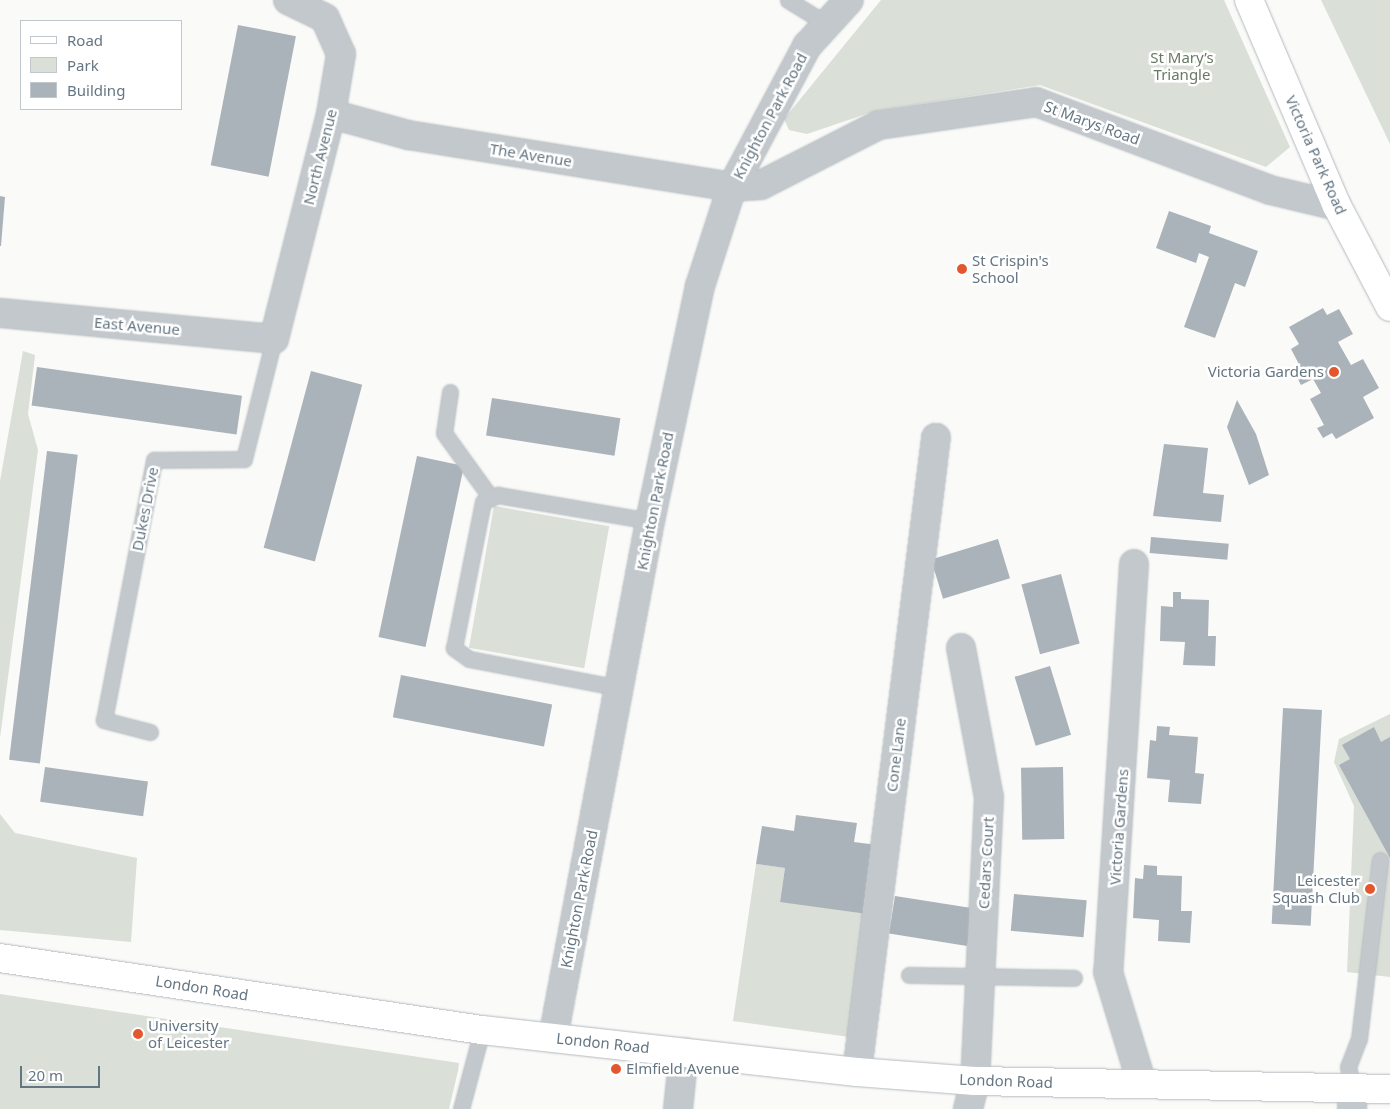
<!DOCTYPE html>
<meta charset="utf-8">
<style>
body{margin:0}
#map{position:relative;width:1390px;height:1109px;overflow:hidden;background:#fafaf8;font-family:"Noto Sans",sans-serif}
div>[style]{position:absolute}
.green>*{inset:0;background:#dadfd7;transform-origin:0 0}
.building>*{inset:0;background:#aab3b9;transform-origin:0 0}
.roads{filter:drop-shadow(0 0 1px #b3babf) drop-shadow(0 0 1px #b3babf)}
.lane>*{height:15px;margin:-7.5px;padding:0 7.5px;transform-origin:7.5px;border-radius:7.5px;background:#c3c8cc}
.street>*{height:28px;margin:-14px;padding:0 14px;transform-origin:14px;border-radius:14px;background:#c3c8cc}
.secondary>*{height:28px;margin:-14px;padding:0 14px;transform-origin:14px;border-radius:14px;background:#fff}
.primary>*{height:28px;margin:-14px;padding:0 14px;transform-origin:14px;border-radius:14px;background:#fff}
.dots>*{width:14px;height:14px;translate:-50% -50%;box-sizing:border-box;border:2px solid #fff;border-radius:50%}
span{translate:-50% -50%;white-space:nowrap;text-align:center;line-height:1.15;-webkit-text-stroke:5px #fff;paint-order:stroke}
.park-label{font-size:15px;color:#687a64}
.street-label{font-size:15px;color:#657683}
.poi-label{font-size:15px;color:#657683}
.left{translate:0 -50%;text-align:left}
.right{translate:-100% -50%;text-align:right}
.legend{position:absolute;left:20px;top:20px;width:162px;height:90px;box-sizing:border-box;background:#fff;border:1px solid #c1c8cd;margin:0;padding:6px 9px;list-style:none;font-size:15px;color:#657683}
.legend li{display:flex;align-items:center;gap:10px;height:25px}
.legend b{width:25px;border:1px solid #c1c8cd}
.scale{position:absolute;left:20px;top:1066px;width:80px;height:22px;box-sizing:border-box;border:2px solid #657683;border-top:0;padding-left:6px;font-size:15px;line-height:18px;white-space:nowrap;color:#657683;-webkit-text-stroke:4px #fff;paint-order:stroke}
</style>
<div id="map">
<div class="green">
<i style="clip-path:polygon(881px 0,1224px 0,1290px 147px,1266px 167px,1040px 85px,875px 111px,807px 134px,789px 130px,784px 119px)"></i>
<i style="clip-path:polygon(1321px 0,1390px 0,1390px 144px)"></i>
<i style="clip-path:polygon(23px 351px,35px 355px,28px 414px,38px 450px,0 738px,0 481px)"></i>
<i style="left:494px;top:506px;width:117px;height:144px;rotate:10deg"></i>
<i style="clip-path:polygon(1390px 714px,1390px 977px,1347px 972px,1354px 806px,1334px 762px,1339px 739px)"></i>
<i style="clip-path:polygon(0 814px,15px 833px,137px 858px,131px 942px,0 930px)"></i>
<i style="clip-path:polygon(756px 864px,785px 868px,780px 901px,867px 914px,850px 1037px,733px 1021px)"></i>
<i style="clip-path:polygon(0 994px,459px 1063px,458px 1071px,449px 1109px,0 1109px)"></i>
</div>
<div class="building">
<i style="left:238px;top:25px;width:59px;height:143px;rotate:11deg"></i>
<i style="clip-path:polygon(0 196px,5px 197px,1px 246px,0 246px)"></i>
<i style="clip-path:polygon(1169px 211px,1211px 226px,1209px 233px,1258px 251px,1245px 287px,1235px 283px,1215px 338px,1184px 327px,1209px 257px,1199px 253px,1196px 263px,1156px 248px)"></i>
<i style="clip-path:polygon(1323px 308px,1327px 315px,1339px 309px,1353px 334px,1338px 342px,1351px 365px,1363px 359px,1379px 388px,1363px 397px,1374px 418px,1336px 439px,1332px 433px,1323px 438px,1317px 428px,1324px 425px,1310px 399px,1321px 393px,1313px 379px,1301px 385px,1295px 374px,1302px 370px,1291px 349px,1299px 344px,1289px 327px)"></i>
<i style="left:37px;top:367px;width:207px;height:39px;rotate:8deg"></i>
<i style="left:311px;top:371px;width:53px;height:183px;rotate:15deg"></i>
<i style="left:492px;top:398px;width:130px;height:38px;rotate:9deg"></i>
<i style="clip-path:polygon(1237px 400px,1256px 434px,1269px 475px,1249px 485px,1227px 427px)"></i>
<i style="clip-path:polygon(1164px 444px,1208px 448px,1203px 493px,1224px 495px,1221px 522px,1153px 516px)"></i>
<i style="left:47px;top:451px;width:31px;height:311px;rotate:7deg"></i>
<i style="left:417px;top:456px;width:48px;height:185px;rotate:12deg"></i>
<i style="left:1151px;top:537px;width:78px;height:16px;rotate:5deg"></i>
<i style="left:998px;top:539px;width:41px;height:70px;rotate:73deg"></i>
<i style="left:1061px;top:574px;width:72px;height:41px;rotate:75deg"></i>
<i style="clip-path:polygon(1173px 592px,1181px 592px,1181px 599px,1209px 600px,1208px 636px,1216px 636px,1215px 666px,1183px 665px,1185px 642px,1160px 641px,1161px 606px,1173px 607px)"></i>
<i style="left:1050px;top:666px;width:72px;height:37px;rotate:73deg"></i>
<i style="left:401px;top:675px;width:154px;height:43px;rotate:11deg"></i>
<i style="left:1283px;top:708px;width:39px;height:216px;rotate:3deg"></i>
<i style="clip-path:polygon(1157px 726px,1170px 727px,1169px 735px,1198px 737px,1195px 773px,1204px 774px,1201px 804px,1168px 802px,1170px 780px,1147px 778px,1150px 740px,1156px 741px)"></i>
<i style="clip-path:polygon(1374px 727px,1381px 742px,1390px 737px,1390px 858px,1339px 765px,1350px 759px,1342px 745px)"></i>
<i style="left:45px;top:767px;width:104px;height:35px;rotate:8deg"></i>
<i style="left:1063px;top:767px;width:72px;height:42px;rotate:89deg"></i>
<i style="clip-path:polygon(796px 815px,857px 823px,854px 842px,877px 845px,867px 914px,780px 902px,785px 868px,756px 864px,762px 826px,794px 831px)"></i>
<i style="clip-path:polygon(1144px 865px,1157px 866px,1157px 875px,1182px 876px,1181px 911px,1192px 911px,1190px 943px,1158px 941px,1159px 920px,1133px 918px,1135px 878px,1143px 879px)"></i>
<i style="left:1014px;top:894px;width:73px;height:37px;rotate:5deg"></i>
<i style="left:895px;top:896px;width:79px;height:38px;rotate:9deg"></i>
</div>
<div class="roads">
<div class="lane">
<i style="left:788px;top:0;width:46px;rotate:31.6deg"></i>
<i style="left:450px;top:392px;width:41px;rotate:98.3deg"></i>
<i style="left:444px;top:433px;width:80px;rotate:54.1deg"></i>
<i style="left:620px;top:688px;width:154px;rotate:-169.1deg"></i>
<i style="left:469px;top:659px;width:19px;rotate:-144deg"></i>
<i style="left:454px;top:648px;width:149px;rotate:-78.8deg"></i>
<i style="left:483px;top:502px;width:17px;rotate:-25deg"></i>
<i style="left:498px;top:495px;width:154px;rotate:9.7deg"></i>
<i style="left:150px;top:732px;width:48px;rotate:-165.4deg"></i>
<i style="left:104px;top:720px;width:265px;rotate:-79.1deg"></i>
<i style="left:154px;top:460px;width:90px;rotate:-0.6deg"></i>
<i style="left:244px;top:459px;width:124px;rotate:-76deg"></i>
<i style="left:909px;top:975px;width:165px;rotate:1deg"></i>
<i style="left:1353px;top:1088px;width:22px;rotate:-103deg"></i>
<i style="left:1348px;top:1067px;width:30px;rotate:-69deg"></i>
<i style="left:1359px;top:1039px;width:180px;rotate:-83.3deg"></i>
<i style="left:461px;top:1109px;width:82px;rotate:-75.1deg"></i>
</div>
<div class="street">
<i style="left:331px;top:114px;width:80px;rotate:15.3deg"></i>
<i style="left:408px;top:135px;width:328px;rotate:9.1deg"></i>
<i style="left:732px;top:187px;width:29px;rotate:-4deg"></i>
<i style="left:761px;top:185px;width:132px;rotate:-27deg"></i>
<i style="left:879px;top:125px;width:159px;rotate:-8.3deg"></i>
<i style="left:1036px;top:102px;width:250px;rotate:20.6deg"></i>
<i style="left:1270px;top:190px;width:69px;rotate:13.4deg"></i>
<i style="left:0;top:313px;width:275px;rotate:5.4deg"></i>
<i style="left:274px;top:339px;width:232px;rotate:-75.8deg"></i>
<i style="left:331px;top:114px;width:61px;rotate:-80.5deg"></i>
<i style="left:341px;top:54px;width:39px;rotate:-114deg"></i>
<i style="left:325px;top:18px;width:41px;rotate:-154.1deg"></i>
<i style="left:1134px;top:564px;width:409px;rotate:93.6deg"></i>
<i style="left:1108px;top:972px;width:117px;rotate:73.1deg"></i>
<i style="left:961px;top:648px;width:152px;rotate:79.4deg"></i>
<i style="left:989px;top:797px;width:284px;rotate:92.8deg"></i>
<i style="left:975px;top:1081px;width:29px;rotate:104deg"></i>
<i style="left:553px;top:1038px;width:526px;rotate:-79.37deg"></i>
<i style="left:650px;top:521px;width:240px;rotate:-78deg"></i>
<i style="left:700px;top:286px;width:104px;rotate:-72.1deg"></i>
<i style="left:732px;top:187px;width:160px;rotate:-62deg"></i>
<i style="left:807px;top:46px;width:62px;rotate:-47.6deg"></i>
<i style="left:857px;top:1072px;width:639px;rotate:-82.9deg"></i>
<i style="left:678px;top:1109px;width:57px;rotate:-84deg"></i>
<i style="left:1352px;top:1109px;width:21px;rotate:-87deg"></i>
</div>
<div class="secondary">
<i style="left:1249px;top:0;width:224px;rotate:66.9deg"></i>
<i style="left:1337px;top:206px;width:114px;rotate:62.3deg"></i>
</div>
<div class="primary">
<i style="left:0;top:958px;width:487px;rotate:8.5deg"></i>
<i style="left:482px;top:1030px;width:377px;rotate:6.4deg"></i>
<i style="left:857px;top:1072px;width:118px;rotate:4.4deg"></i>
<i style="left:975px;top:1081px;width:415px;rotate:1.1deg"></i>
</div>
</div>
<div class="dots">
<i style="left:962px;top:269px;background:#e4572e"></i>
<i style="left:1334px;top:372px;background:#e4572e"></i>
<i style="left:1370px;top:889px;background:#e4572e"></i>
<i style="left:138px;top:1034px;background:#e4572e"></i>
<i style="left:616px;top:1069px;background:#e4572e"></i>
</div>
<div class="park-label">
<span style="left:1182px;top:66px">St Mary’s<br>Triangle</span>
</div>
<div class="street-label">
<span style="left:770px;top:116px;rotate:-62deg">Knighton Park Road</span>
<span style="left:1092px;top:123px;rotate:20deg">St Marys Road</span>
<span style="left:531px;top:155px;rotate:9deg">The Avenue</span>
<span style="left:1316px;top:155px;rotate:66deg">Victoria Park Road</span>
<span style="left:320px;top:157px;rotate:-76deg">North Avenue</span>
<span style="left:137px;top:326px;rotate:5deg">East Avenue</span>
<span style="left:655px;top:501px;rotate:-79deg">Knighton Park Road</span>
<span style="left:145px;top:509px;rotate:-79deg">Dukes Drive</span>
<span style="left:896px;top:755px;rotate:-83deg">Cone Lane</span>
<span style="left:1119px;top:827px;rotate:-86deg">Victoria Gardens</span>
<span style="left:986px;top:863px;rotate:-87deg">Cedars Court</span>
<span style="left:579px;top:899px;rotate:-79deg">Knighton Park Road</span>
<span style="left:202px;top:988px;rotate:9deg">London Road</span>
<span style="left:603px;top:1043px;rotate:6deg">London Road</span>
<span style="left:1006px;top:1081px;rotate:2deg">London Road</span>
</div>
<div class="poi-label">
<span class="left" style="left:972px;top:269px">St Crispin's<br>School</span>
<span class="right" style="left:1324px;top:372px">Victoria Gardens</span>
<span class="right" style="left:1360px;top:889px">Leicester<br>Squash Club</span>
<span class="left" style="left:148px;top:1034px">University<br>of Leicester</span>
<span class="left" style="left:626px;top:1069px">Elmfield Avenue</span>
</div>
<ul class="legend">
<li><b style="height:6px;background:#fff"></b>Road</li>
<li><b style="height:14px;background:#dadfd7"></b>Park</li>
<li><b style="height:14px;background:#aab3b9"></b>Building</li>
</ul>
<div class="scale">20 m</div>
</div>
